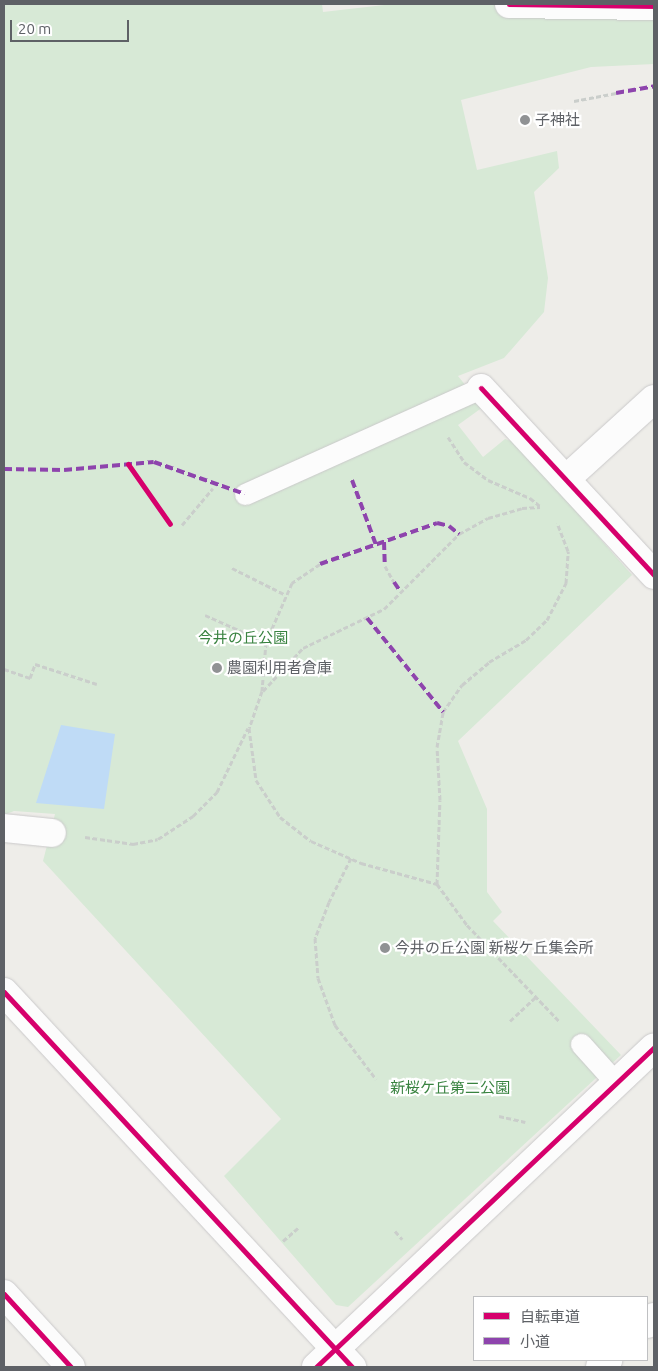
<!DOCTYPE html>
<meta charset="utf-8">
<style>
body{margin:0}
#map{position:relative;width:658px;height:1371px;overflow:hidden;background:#eeede9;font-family:Ubuntu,"Noto Sans JP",sans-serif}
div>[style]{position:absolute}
.green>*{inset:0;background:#d7e9d6}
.water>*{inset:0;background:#bfdbf6}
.path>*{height:3px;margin-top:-1.5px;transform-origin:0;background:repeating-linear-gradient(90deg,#cacecb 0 5px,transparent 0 7.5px)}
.roads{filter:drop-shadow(0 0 1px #cac9ca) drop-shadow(0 0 1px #cac9ca)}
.service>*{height:21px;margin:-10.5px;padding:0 10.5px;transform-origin:10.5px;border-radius:10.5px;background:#fcfcfc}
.minor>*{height:28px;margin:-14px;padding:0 14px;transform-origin:14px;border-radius:14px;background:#fcfcfc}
.quiet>*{height:4px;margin-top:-2px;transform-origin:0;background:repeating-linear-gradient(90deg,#8e44ad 0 8px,transparent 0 12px)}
.cycleway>*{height:5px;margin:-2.5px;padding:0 2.5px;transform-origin:2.5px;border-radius:2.5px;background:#d6006c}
.dots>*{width:14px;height:14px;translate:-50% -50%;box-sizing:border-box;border:2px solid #fff;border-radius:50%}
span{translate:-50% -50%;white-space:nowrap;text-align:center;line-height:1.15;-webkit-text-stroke:4.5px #fff;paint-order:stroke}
.poi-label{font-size:15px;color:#5e6166}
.left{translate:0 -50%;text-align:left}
.park-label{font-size:15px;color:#398340}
.frame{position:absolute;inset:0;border:5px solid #5e6166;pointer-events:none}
.legend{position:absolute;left:473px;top:1296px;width:175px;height:65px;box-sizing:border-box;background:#fff;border:1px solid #bfc0c2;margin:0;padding:6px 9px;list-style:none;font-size:15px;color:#5e6166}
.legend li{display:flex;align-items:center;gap:10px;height:25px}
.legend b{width:25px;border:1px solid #bfc0c2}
.scale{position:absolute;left:10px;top:20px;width:119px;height:22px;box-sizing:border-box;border:2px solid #5e6166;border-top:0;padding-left:6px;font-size:15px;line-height:18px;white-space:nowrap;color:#5e6166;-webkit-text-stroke:4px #fff;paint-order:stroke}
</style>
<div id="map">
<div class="green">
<i style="clip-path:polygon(4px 4px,322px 4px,323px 12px,393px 4px,654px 4px,654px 64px,591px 67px,461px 100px,477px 170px,557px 151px,559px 168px,534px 192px,548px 278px,544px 312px,504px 358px,458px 376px,483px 407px,458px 425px,483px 457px,505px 439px,516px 443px,632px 575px,458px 741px,487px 809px,487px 892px,502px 912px,493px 921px,621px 1055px,348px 1307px,336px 1305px,224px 1176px,281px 1119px,43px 861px,55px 814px,14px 811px,4px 815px)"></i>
</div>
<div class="water">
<i style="clip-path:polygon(61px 725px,115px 734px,104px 809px,36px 803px)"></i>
</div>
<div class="path">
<i style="left:574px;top:101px;width:43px;rotate:-10.8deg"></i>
<i style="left:448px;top:437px;width:30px;rotate:57deg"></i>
<i style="left:464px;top:462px;width:30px;rotate:37deg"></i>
<i style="left:488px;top:480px;width:46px;rotate:23.2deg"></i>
<i style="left:530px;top:498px;width:13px;rotate:39deg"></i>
<i style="left:182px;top:525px;width:48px;rotate:-50deg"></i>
<i style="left:320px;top:564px;width:34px;rotate:146deg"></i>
<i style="left:292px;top:583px;width:64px;rotate:113.8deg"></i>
<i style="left:266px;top:642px;width:49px;rotate:94.7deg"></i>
<i style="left:262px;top:691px;width:39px;rotate:109deg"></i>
<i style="left:249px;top:728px;width:52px;rotate:82.3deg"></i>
<i style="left:256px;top:780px;width:44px;rotate:57deg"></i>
<i style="left:280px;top:817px;width:39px;rotate:38deg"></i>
<i style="left:311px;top:841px;width:55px;rotate:23.7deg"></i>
<i style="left:361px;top:863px;width:79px;rotate:15.4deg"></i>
<i style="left:437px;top:884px;width:51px;rotate:53.8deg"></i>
<i style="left:467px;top:925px;width:134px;rotate:46.2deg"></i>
<i style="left:385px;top:566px;width:18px;rotate:61deg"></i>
<i style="left:232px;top:568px;width:60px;rotate:26.6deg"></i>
<i style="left:205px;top:615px;width:67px;rotate:23.9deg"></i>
<i style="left:4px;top:669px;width:28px;rotate:19deg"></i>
<i style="left:30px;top:678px;width:15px;rotate:-70deg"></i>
<i style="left:35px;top:664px;width:65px;rotate:17.9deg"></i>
<i style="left:263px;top:691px;width:59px;rotate:-47.1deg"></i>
<i style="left:303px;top:648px;width:90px;rotate:-25.7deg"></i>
<i style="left:384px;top:609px;width:106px;rotate:-45deg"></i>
<i style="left:459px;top:534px;width:33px;rotate:-29deg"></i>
<i style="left:488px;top:518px;width:35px;rotate:-16deg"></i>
<i style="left:522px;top:508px;width:18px;rotate:-3deg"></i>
<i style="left:85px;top:837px;width:49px;rotate:8.3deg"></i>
<i style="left:133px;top:844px;width:25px;rotate:-11deg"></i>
<i style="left:158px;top:839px;width:42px;rotate:-33.3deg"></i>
<i style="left:193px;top:816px;width:34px;rotate:-45deg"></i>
<i style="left:217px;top:792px;width:71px;rotate:-64.2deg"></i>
<i style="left:351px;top:858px;width:49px;rotate:116.6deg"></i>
<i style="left:329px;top:902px;width:39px;rotate:111deg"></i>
<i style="left:315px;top:938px;width:40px;rotate:85.7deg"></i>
<i style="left:318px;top:978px;width:50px;rotate:70.1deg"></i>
<i style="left:335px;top:1025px;width:68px;rotate:52.8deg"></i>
<i style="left:437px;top:884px;width:84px;rotate:-88deg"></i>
<i style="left:440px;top:800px;width:53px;rotate:-93.2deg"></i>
<i style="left:437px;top:747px;width:36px;rotate:-80deg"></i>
<i style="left:443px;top:712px;width:33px;rotate:-55deg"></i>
<i style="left:462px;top:685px;width:35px;rotate:-40deg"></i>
<i style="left:489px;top:662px;width:43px;rotate:-30.7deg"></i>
<i style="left:526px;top:640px;width:29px;rotate:-44deg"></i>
<i style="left:547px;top:620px;width:42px;rotate:-62.8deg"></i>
<i style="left:566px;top:583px;width:32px;rotate:-86deg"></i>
<i style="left:568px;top:551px;width:30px;rotate:-111deg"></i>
<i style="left:510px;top:1021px;width:35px;rotate:-43deg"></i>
<i style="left:499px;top:1116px;width:27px;rotate:13deg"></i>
<i style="left:395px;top:1231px;width:11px;rotate:49deg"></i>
<i style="left:283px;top:1241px;width:20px;rotate:-41deg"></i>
</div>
<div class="roads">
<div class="service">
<i style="left:245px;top:494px;width:259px;rotate:-24.2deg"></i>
<i style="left:581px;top:1044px;width:52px;rotate:48.1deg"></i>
</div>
<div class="minor">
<i style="left:509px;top:4px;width:145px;rotate:0.8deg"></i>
<i style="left:481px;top:388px;width:255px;rotate:47.2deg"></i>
<i style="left:566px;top:479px;width:119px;rotate:-42.3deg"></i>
<i style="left:4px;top:828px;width:48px;rotate:5.9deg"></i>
<i style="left:4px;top:992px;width:512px;rotate:47.14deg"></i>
<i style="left:4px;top:1294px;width:99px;rotate:47.5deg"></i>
<i style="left:647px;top:1324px;width:10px;rotate:-45deg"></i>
<i style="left:316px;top:1367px;width:465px;rotate:-43.4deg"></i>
<i style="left:600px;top:1367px;width:11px;rotate:-41deg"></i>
</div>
</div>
<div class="quiet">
<i style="left:616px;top:93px;width:39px;rotate:-10deg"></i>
<i style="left:4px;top:469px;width:60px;rotate:1deg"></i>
<i style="left:64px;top:470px;width:90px;rotate:-5.1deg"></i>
<i style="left:154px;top:462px;width:96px;rotate:19.4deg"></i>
<i style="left:352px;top:480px;width:69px;rotate:69.7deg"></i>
<i style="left:384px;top:542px;width:24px;rotate:88deg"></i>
<i style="left:320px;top:564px;width:124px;rotate:-19.3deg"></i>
<i style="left:437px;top:523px;width:12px;rotate:14deg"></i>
<i style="left:449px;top:526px;width:13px;rotate:39deg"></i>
<i style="left:394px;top:582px;width:11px;rotate:56deg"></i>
<i style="left:367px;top:618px;width:121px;rotate:51deg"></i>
</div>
<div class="cycleway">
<i style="left:509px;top:4px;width:145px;rotate:0.8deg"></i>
<i style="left:481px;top:388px;width:255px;rotate:47.2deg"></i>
<i style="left:128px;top:464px;width:73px;rotate:55deg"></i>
<i style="left:4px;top:992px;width:512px;rotate:47.14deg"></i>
<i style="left:4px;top:1294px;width:99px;rotate:47.5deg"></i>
<i style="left:316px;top:1367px;width:465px;rotate:-43.4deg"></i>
</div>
<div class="dots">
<i style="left:525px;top:120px;background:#909294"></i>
<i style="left:217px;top:668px;background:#909294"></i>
<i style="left:385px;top:948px;background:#909294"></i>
</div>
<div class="poi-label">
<span class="left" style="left:535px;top:120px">子神社</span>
<span class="left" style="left:227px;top:668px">農園利用者倉庫</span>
<span class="left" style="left:395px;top:948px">今井の丘公園 新桜ケ丘集会所</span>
</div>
<div class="park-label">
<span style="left:243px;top:638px">今井の丘公園</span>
<span style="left:450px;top:1088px">新桜ケ丘第二公園</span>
</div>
<div class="frame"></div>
<ul class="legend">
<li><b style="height:6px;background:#d6006c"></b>自転車道</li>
<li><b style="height:6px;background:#8e44ad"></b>小道</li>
</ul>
<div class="scale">20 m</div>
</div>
